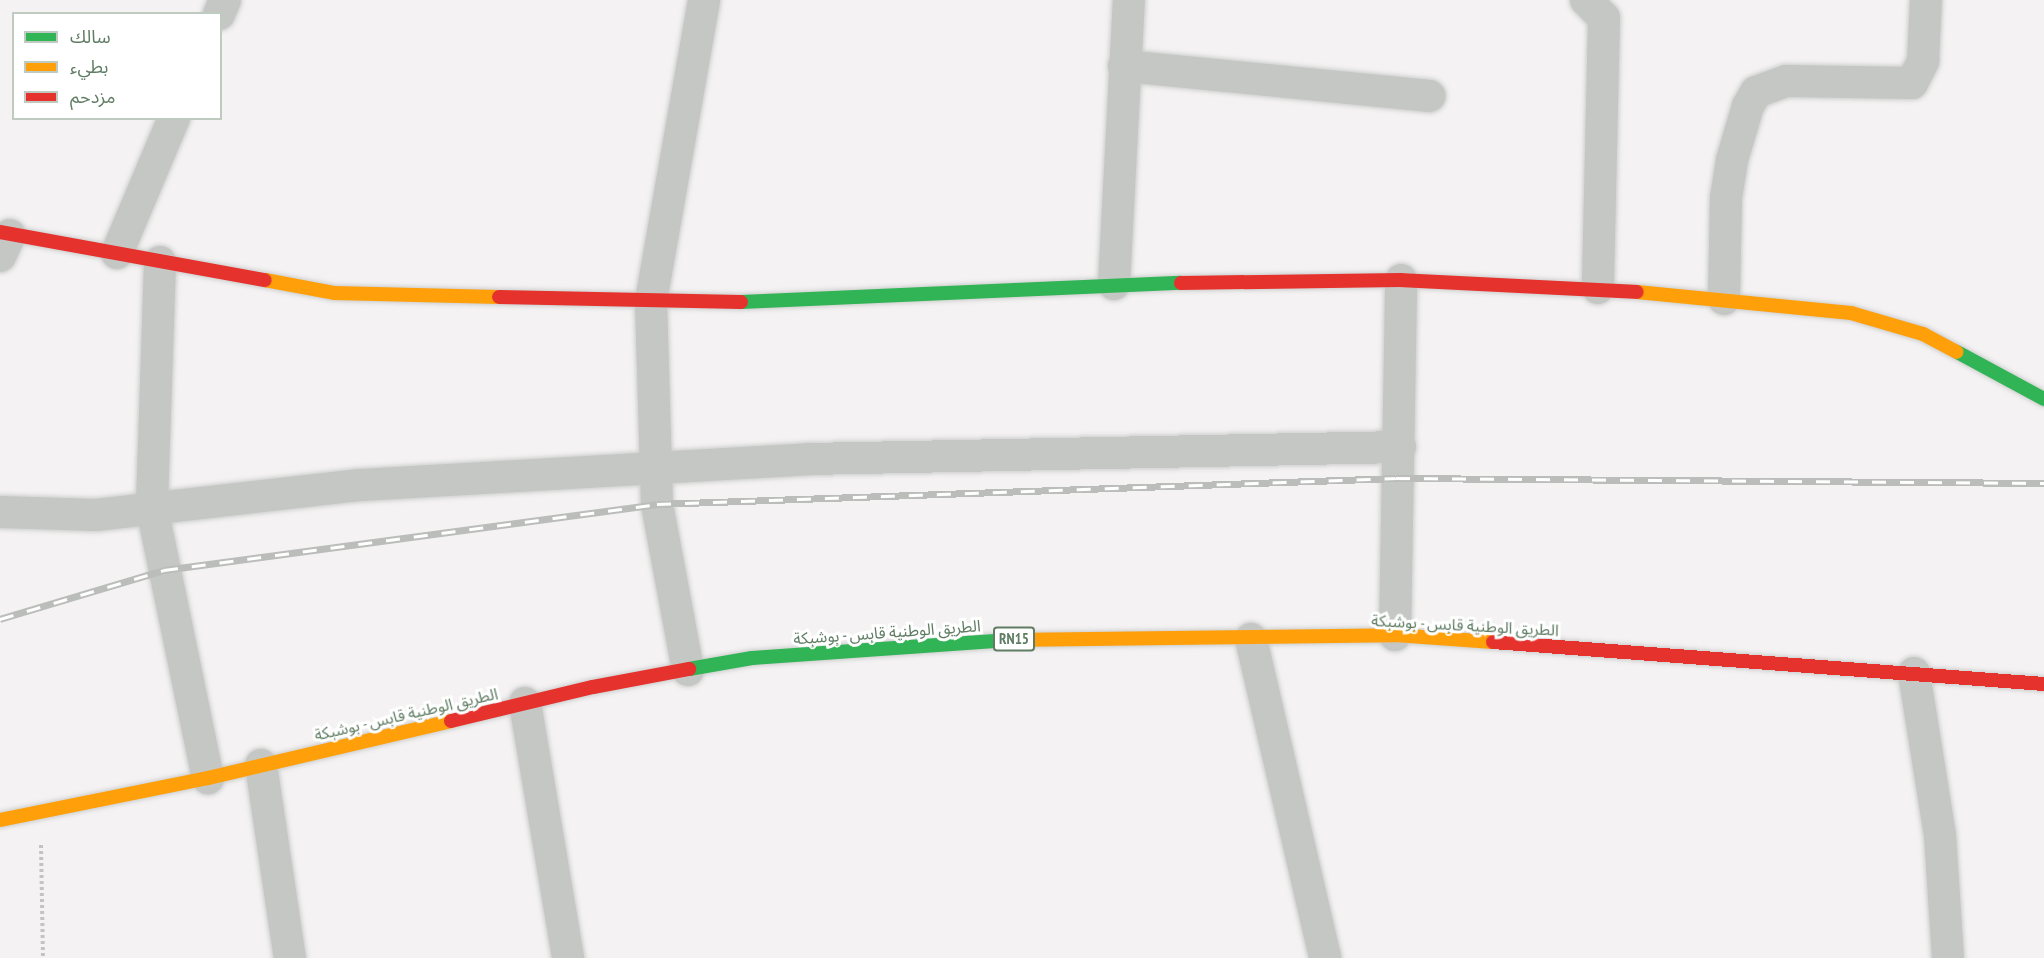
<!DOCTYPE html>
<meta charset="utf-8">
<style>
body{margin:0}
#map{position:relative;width:2044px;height:958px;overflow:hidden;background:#f4f2f3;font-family:"PT Sans Narrow","Noto Sans Arabic",sans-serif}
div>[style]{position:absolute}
.path>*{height:4px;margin-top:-2px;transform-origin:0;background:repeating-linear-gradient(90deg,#c2c3c2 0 3px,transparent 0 6px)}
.roads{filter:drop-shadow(0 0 2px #cecfce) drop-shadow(0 0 2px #cecfce)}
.street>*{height:32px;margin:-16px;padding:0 16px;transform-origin:16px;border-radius:16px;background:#c4c7c4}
.fast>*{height:14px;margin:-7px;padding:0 7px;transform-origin:7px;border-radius:7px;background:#30b455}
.slow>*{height:14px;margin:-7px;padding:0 7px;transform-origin:7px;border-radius:7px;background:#ff9f0a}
.jam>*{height:14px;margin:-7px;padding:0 7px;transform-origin:7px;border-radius:7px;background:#e5322d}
.rail>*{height:7px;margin-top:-3.5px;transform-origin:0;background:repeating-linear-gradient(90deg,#fff 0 14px,#bbbdbb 0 28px);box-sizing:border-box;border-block:2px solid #bbbdbb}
span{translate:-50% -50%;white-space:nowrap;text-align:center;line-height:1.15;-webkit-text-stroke:6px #fff;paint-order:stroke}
.shield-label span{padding:2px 4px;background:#fff;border:2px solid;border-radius:4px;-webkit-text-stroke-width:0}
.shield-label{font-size:15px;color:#607d64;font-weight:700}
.street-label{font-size:16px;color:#607d64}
.legend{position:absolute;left:12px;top:12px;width:210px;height:108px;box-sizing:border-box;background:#fff;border:2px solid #bfcbc1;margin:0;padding:8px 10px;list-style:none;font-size:18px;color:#607d64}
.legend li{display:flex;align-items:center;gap:12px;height:30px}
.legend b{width:30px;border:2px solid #bfcbc1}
</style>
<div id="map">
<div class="path">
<i style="left:41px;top:845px;width:113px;rotate:89deg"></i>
</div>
<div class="roads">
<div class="street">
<i style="left:1586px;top:0;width:25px;rotate:45deg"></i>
<i style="left:1604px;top:18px;width:270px;rotate:91.3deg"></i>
<i style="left:219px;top:14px;width:15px;rotate:-67deg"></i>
<i style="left:1124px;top:66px;width:307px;rotate:5.6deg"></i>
<i style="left:117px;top:253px;width:147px;rotate:-67.1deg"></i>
<i style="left:0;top:256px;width:23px;rotate:-65deg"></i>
<i style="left:160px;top:262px;width:246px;rotate:91.9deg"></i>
<i style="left:152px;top:508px;width:276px;rotate:78.3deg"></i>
<i style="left:1114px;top:284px;width:284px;rotate:-87deg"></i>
<i style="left:1724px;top:299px;width:101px;rotate:-88.9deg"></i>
<i style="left:1726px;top:198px;width:38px;rotate:-81deg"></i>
<i style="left:1732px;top:160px;width:56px;rotate:-73.5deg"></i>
<i style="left:1748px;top:106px;width:16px;rotate:-60deg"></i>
<i style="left:1756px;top:92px;width:32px;rotate:-20deg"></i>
<i style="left:1786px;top:81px;width:126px;rotate:0.9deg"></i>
<i style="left:1912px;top:83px;width:25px;rotate:-63deg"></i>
<i style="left:1923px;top:61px;width:61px;rotate:-87.2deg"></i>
<i style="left:0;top:512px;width:96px;rotate:1.8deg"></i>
<i style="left:96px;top:515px;width:266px;rotate:-6.5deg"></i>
<i style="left:360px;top:485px;width:450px;rotate:-3.3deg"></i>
<i style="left:809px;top:459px;width:591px;rotate:-1.16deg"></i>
<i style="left:1395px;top:635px;width:355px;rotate:-89deg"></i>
<i style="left:1251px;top:639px;width:327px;rotate:76.9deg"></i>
<i style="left:688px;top:670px;width:169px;rotate:-100.6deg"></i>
<i style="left:657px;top:504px;width:203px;rotate:-91.7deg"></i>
<i style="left:651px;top:301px;width:306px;rotate:-80deg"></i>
<i style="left:1914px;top:673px;width:164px;rotate:80.9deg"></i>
<i style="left:1940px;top:835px;width:123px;rotate:86.3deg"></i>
<i style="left:525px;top:703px;width:259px;rotate:80.4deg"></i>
<i style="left:261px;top:765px;width:195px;rotate:81.5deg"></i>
</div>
<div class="fast">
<i style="left:741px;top:302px;width:440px;rotate:-2.5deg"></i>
<i style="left:1957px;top:352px;width:99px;rotate:28.4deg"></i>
<i style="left:689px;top:669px;width:64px;rotate:-9.9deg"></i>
<i style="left:752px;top:658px;width:258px;rotate:-4deg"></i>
</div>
<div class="slow">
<i style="left:265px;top:280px;width:70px;rotate:10.7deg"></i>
<i style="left:334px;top:293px;width:165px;rotate:1.4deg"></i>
<i style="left:1637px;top:292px;width:215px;rotate:5.6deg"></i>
<i style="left:1851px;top:313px;width:75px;rotate:16.3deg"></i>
<i style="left:1923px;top:334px;width:38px;rotate:28deg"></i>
<i style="left:1009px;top:640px;width:386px;rotate:-0.7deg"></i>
<i style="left:1395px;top:635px;width:98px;rotate:4.1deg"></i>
<i style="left:0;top:820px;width:212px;rotate:-11.4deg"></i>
<i style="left:208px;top:778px;width:250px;rotate:-13.2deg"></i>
</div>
<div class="jam">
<i style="left:0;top:232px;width:269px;rotate:10.3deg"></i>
<i style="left:1181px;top:283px;width:220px;rotate:-0.8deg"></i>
<i style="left:1401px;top:280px;width:236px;rotate:2.9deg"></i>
<i style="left:499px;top:297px;width:242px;rotate:1.2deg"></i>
<i style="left:1493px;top:642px;width:553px;rotate:4.36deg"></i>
<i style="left:451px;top:721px;width:146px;rotate:-13.5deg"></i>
<i style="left:593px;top:687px;width:98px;rotate:-10.6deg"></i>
</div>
</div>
<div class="rail">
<i style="left:0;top:619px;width:171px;rotate:-16.6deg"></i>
<i style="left:164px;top:570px;width:497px;rotate:-7.6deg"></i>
<i style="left:657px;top:504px;width:739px;rotate:-2.01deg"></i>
<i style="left:1396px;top:478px;width:648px;rotate:0.44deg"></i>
</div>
<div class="shield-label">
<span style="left:1014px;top:639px">RN15</span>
</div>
<div class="street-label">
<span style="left:1465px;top:625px;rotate:3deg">الطريق الوطنية قابس - بوشبكة</span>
<span style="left:887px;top:632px;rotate:-4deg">الطريق الوطنية قابس - بوشبكة</span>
<span style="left:406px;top:714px;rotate:-13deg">الطريق الوطنية قابس - بوشبكة</span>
</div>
<ul class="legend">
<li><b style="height:8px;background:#30b455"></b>سالك</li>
<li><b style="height:8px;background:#ff9f0a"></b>بطيء</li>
<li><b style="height:8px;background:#e5322d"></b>مزدحم</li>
</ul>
</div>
